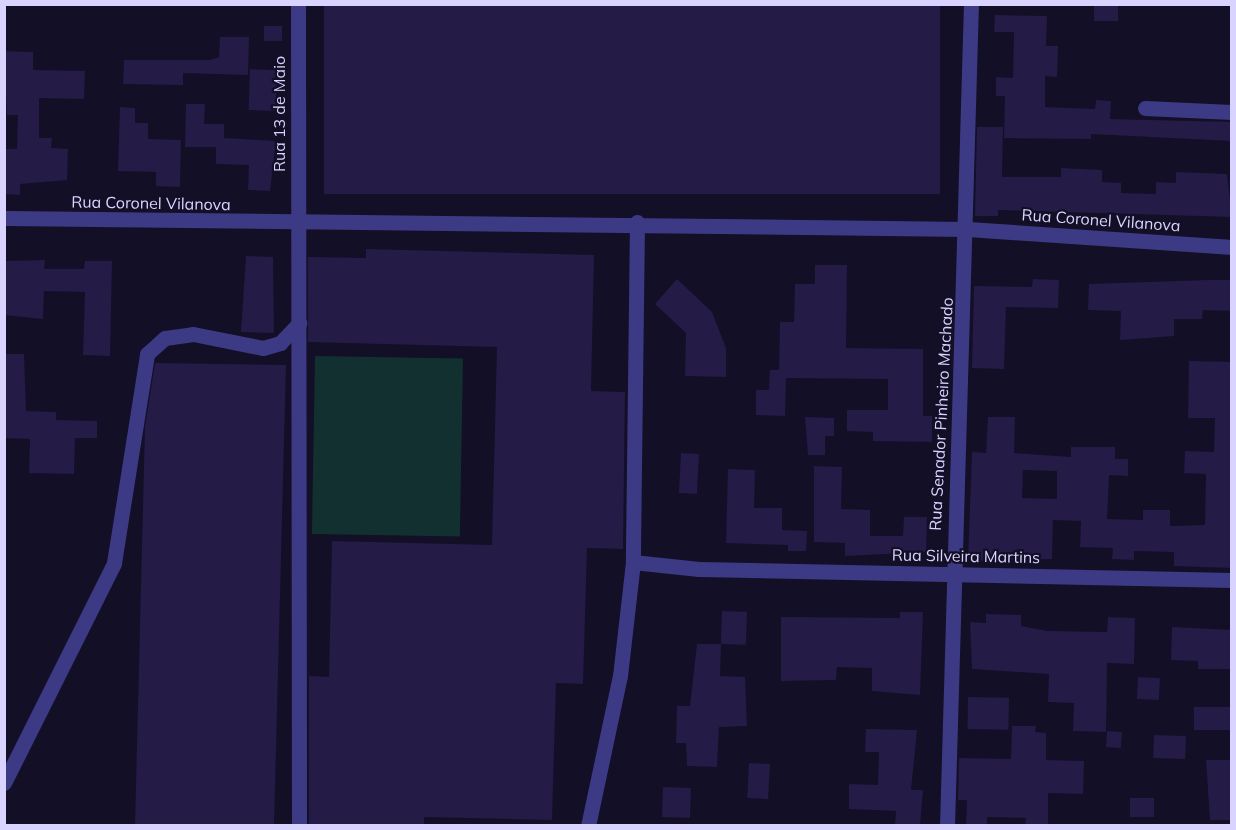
<!DOCTYPE html>
<style>
body{margin:0}
#map{position:relative;width:1236px;height:830px;overflow:hidden;background:#130f26;font-family:Mulish,sans-serif}
div>[style]{position:absolute}
.green>*{inset:0;background:#12302f;transform-origin:0 0}
.building>*{inset:0;background:#241b47;transform-origin:0 0}
.minor>*{height:15px;margin:-7.5px;padding:0 7.5px;transform-origin:7.5px;border-radius:7.5px;background:#3d3a85}
span{translate:-50% -50%;white-space:nowrap;text-align:center;line-height:1.15;-webkit-text-stroke:4.5px #130f26;paint-order:stroke}
.street-label{font-size:16px;color:#d9d4ff}
.frame{position:absolute;inset:0;border:6px solid #d9d4ff;pointer-events:none}
</style>
<div id="map">
<div class="green">
<i style="left:315px;top:356px;width:148px;height:178px;rotate:1deg"></i>
</div>
<div class="building">
<i style="left:324px;top:4px;width:616px;height:190px"></i>
<i style="left:1094px;top:4px;width:24px;height:17px"></i>
<i style="clip-path:polygon(995px 15px,1047px 16px,1046px 46px,1058px 46px,1057px 77px,1045px 76px,1045px 107px,1095px 109px,1096px 100px,1111px 101px,1110px 119px,1232px 122px,1232px 141px,1091px 134px,1091px 139px,1004px 138px,1005px 96px,996px 96px,996px 77px,1013px 78px,1014px 32px,994px 32px)"></i>
<i style="left:264px;top:26px;width:18px;height:15px"></i>
<i style="clip-path:polygon(220px 37px,249px 37px,248px 75px,183px 73px,183px 85px,123px 84px,124px 60px,210px 60px,219px 57px)"></i>
<i style="clip-path:polygon(4px 51px,33px 52px,33px 70px,85px 71px,84px 99px,39px 98px,39px 138px,52px 138px,51px 148px,68px 149px,67px 180px,20px 184px,20px 195px,4px 194px,4px 149px,17px 149px,18px 115px,7px 115px)"></i>
<i style="left:250px;top:69px;width:27px;height:41px;rotate:2deg"></i>
<i style="clip-path:polygon(186px 104px,205px 104px,204px 124px,224px 124px,224px 138px,276px 141px,270px 191px,248px 190px,249px 165px,216px 164px,216px 147px,185px 147px)"></i>
<i style="clip-path:polygon(120px 107px,135px 108px,135px 123px,148px 123px,148px 139px,181px 140px,180px 187px,156px 186px,156px 172px,118px 171px)"></i>
<i style="clip-path:polygon(977px 127px,1003px 127px,1002px 177px,1061px 177px,1061px 168px,1102px 170px,1102px 182px,1121px 183px,1121px 193px,1156px 194px,1156px 182px,1176px 183px,1176px 172px,1227px 174px,1232px 217px,998px 210px,998px 216px,975px 216px)"></i>
<i style="clip-path:polygon(366px 249px,594px 255px,591px 391px,625px 392px,623px 549px,587px 548px,583px 684px,556px 683px,552px 820px,424px 817px,424px 825px,309px 825px,309px 676px,329px 677px,332px 541px,492px 545px,497px 347px,308px 342px,308px 257px,366px 258px)"></i>
<i style="clip-path:polygon(246px 256px,273px 257px,274px 333px,241px 332px)"></i>
<i style="clip-path:polygon(45px 260px,44px 269px,84px 269px,85px 261px,112px 261px,110px 356px,83px 355px,85px 292px,44px 291px,43px 319px,4px 315px,4px 261px)"></i>
<i style="clip-path:polygon(815px 265px,847px 265px,846px 348px,923px 349px,923px 416px,932px 416px,932px 442px,873px 441px,873px 432px,847px 431px,847px 410px,888px 410px,888px 379px,786px 378px,785px 416px,756px 415px,756px 390px,769px 390px,770px 370px,779px 370px,780px 322px,794px 322px,795px 284px,815px 284px)"></i>
<i style="clip-path:polygon(677px 279px,712px 312px,726px 348px,726px 377px,685px 376px,686px 333px,655px 304px)"></i>
<i style="clip-path:polygon(1033px 279px,1059px 280px,1058px 308px,1006px 307px,1004px 369px,972px 368px,974px 286px,1032px 287px)"></i>
<i style="clip-path:polygon(1208px 280px,1232px 280px,1232px 311px,1203px 310px,1202px 319px,1174px 319px,1174px 336px,1120px 340px,1121px 311px,1088px 310px,1089px 284px)"></i>
<i style="clip-path:polygon(4px 354px,24px 354px,26px 411px,56px 412px,56px 420px,97px 421px,97px 438px,75px 438px,74px 474px,29px 473px,30px 439px,4px 438px)"></i>
<i style="clip-path:polygon(evenodd,1189px 361px,1232px 362px,1232px 568px,1174px 566px,1174px 552px,1134px 551px,1134px 560px,1112px 559px,1113px 548px,1080px 547px,1081px 521px,1053px 520px,1052px 559px,968px 561px,972px 452px,986px 453px,988px 417px,1015px 417px,1014px 453px,1071px 457px,1071px 447px,1115px 447px,1115px 459px,1128px 459px,1128px 476px,1109px 475px,1107px 519px,1143px 520px,1143px 510px,1170px 510px,1170px 526px,1205px 525px,1206px 474px,1184px 473px,1185px 451px,1214px 452px,1215px 418px,1188px 418px,1189px 361px,1023px 470px,1057px 471px,1057px 499px,1022px 498px,1023px 470px)"></i>
<i style="clip-path:polygon(155px 363px,286px 365px,274px 825px,135px 825px,145px 427px)"></i>
<i style="clip-path:polygon(805px 417px,834px 418px,834px 436px,825px 436px,825px 455px,808px 455px)"></i>
<i style="left:681px;top:453px;width:18px;height:40px;rotate:3deg"></i>
<i style="clip-path:polygon(814px 466px,842px 467px,841px 509px,870px 510px,870px 536px,903px 536px,904px 517px,927px 517px,926px 552px,845px 556px,845px 543px,814px 542px)"></i>
<i style="clip-path:polygon(728px 469px,755px 470px,754px 508px,782px 508px,782px 530px,807px 531px,806px 551px,788px 551px,788px 545px,726px 543px)"></i>
<i style="left:722px;top:611px;width:25px;height:33px;rotate:2deg"></i>
<i style="clip-path:polygon(900px 612px,923px 612px,920px 695px,872px 691px,872px 668px,837px 667px,836px 680px,781px 681px,781px 617px,900px 618px)"></i>
<i style="clip-path:polygon(986px 614px,1021px 615px,1021px 626px,1048px 631px,1107px 632px,1108px 617px,1135px 618px,1134px 664px,1107px 663px,1106px 732px,1073px 731px,1074px 703px,1048px 702px,1049px 674px,972px 669px,970px 622px,986px 623px)"></i>
<i style="clip-path:polygon(1172px 627px,1232px 630px,1232px 669px,1198px 669px,1198px 661px,1171px 660px)"></i>
<i style="clip-path:polygon(697px 644px,721px 644px,720px 676px,745px 677px,747px 726px,719px 727px,717px 767px,687px 766px,686px 743px,676px 743px,677px 706px,690px 706px)"></i>
<i style="left:1138px;top:677px;width:22px;height:22px;rotate:3deg"></i>
<i style="left:968px;top:697px;width:41px;height:32px;rotate:1deg"></i>
<i style="left:1194px;top:707px;width:38px;height:23px"></i>
<i style="clip-path:polygon(1012px 726px,1036px 726px,1035px 732px,1046px 733px,1046px 760px,1084px 761px,1083px 794px,1048px 793px,1048px 825px,1025px 825px,1026px 818px,987px 817px,987px 825px,966px 825px,967px 800px,958px 800px,959px 758px,1011px 759px)"></i>
<i style="clip-path:polygon(866px 729px,917px 730px,911px 790px,923px 790px,920px 825px,895px 825px,896px 811px,849px 809px,849px 784px,878px 785px,879px 752px,865px 752px)"></i>
<i style="left:1107px;top:731px;width:15px;height:16px;rotate:4deg"></i>
<i style="left:1154px;top:735px;width:32px;height:23px;rotate:2deg"></i>
<i style="clip-path:polygon(1206px 760px,1232px 760px,1232px 820px,1210px 820px)"></i>
<i style="left:749px;top:763px;width:21px;height:35px;rotate:3deg"></i>
<i style="left:663px;top:787px;width:28px;height:30px;rotate:2deg"></i>
<i style="left:1130px;top:798px;width:24px;height:19px"></i>
</div>
<div class="minor">
<i style="left:298px;top:4px;width:822px;rotate:89.93deg"></i>
<i style="left:1145px;top:108px;width:87px;rotate:2.6deg"></i>
<i style="left:4px;top:218px;width:964px;rotate:0.65deg"></i>
<i style="left:968px;top:229px;width:265px;rotate:3.9deg"></i>
<i style="left:637px;top:222px;width:340px;rotate:90.7deg"></i>
<i style="left:633px;top:562px;width:66px;rotate:6.1deg"></i>
<i style="left:699px;top:569px;width:533px;rotate:1.18deg"></i>
<i style="left:4px;top:783px;width:246px;rotate:-63.4deg"></i>
<i style="left:114px;top:563px;width:212px;rotate:-81deg"></i>
<i style="left:147px;top:354px;width:24px;rotate:-42deg"></i>
<i style="left:165px;top:338px;width:28px;rotate:-8deg"></i>
<i style="left:193px;top:334px;width:71px;rotate:11.3deg"></i>
<i style="left:263px;top:348px;width:18px;rotate:-16deg"></i>
<i style="left:280px;top:343px;width:28px;rotate:-46deg"></i>
<i style="left:588px;top:826px;width:153px;rotate:-78deg"></i>
<i style="left:620px;top:676px;width:115px;rotate:-83.5deg"></i>
<i style="left:947px;top:826px;width:822px;rotate:-88.33deg"></i>
</div>
<div class="street-label">
<span style="left:279px;top:114px;rotate:-90deg">Rua 13 de Maio</span>
<span style="left:151px;top:203px;rotate:1deg">Rua Coronel Vilanova</span>
<span style="left:1101px;top:220px;rotate:4deg">Rua Coronel Vilanova</span>
<span style="left:941px;top:414px;rotate:-87deg">Rua Senador Pinheiro Machado</span>
<span style="left:966px;top:556px;rotate:1deg">Rua Silveira Martins</span>
</div>
<div class="frame"></div>
</div>
